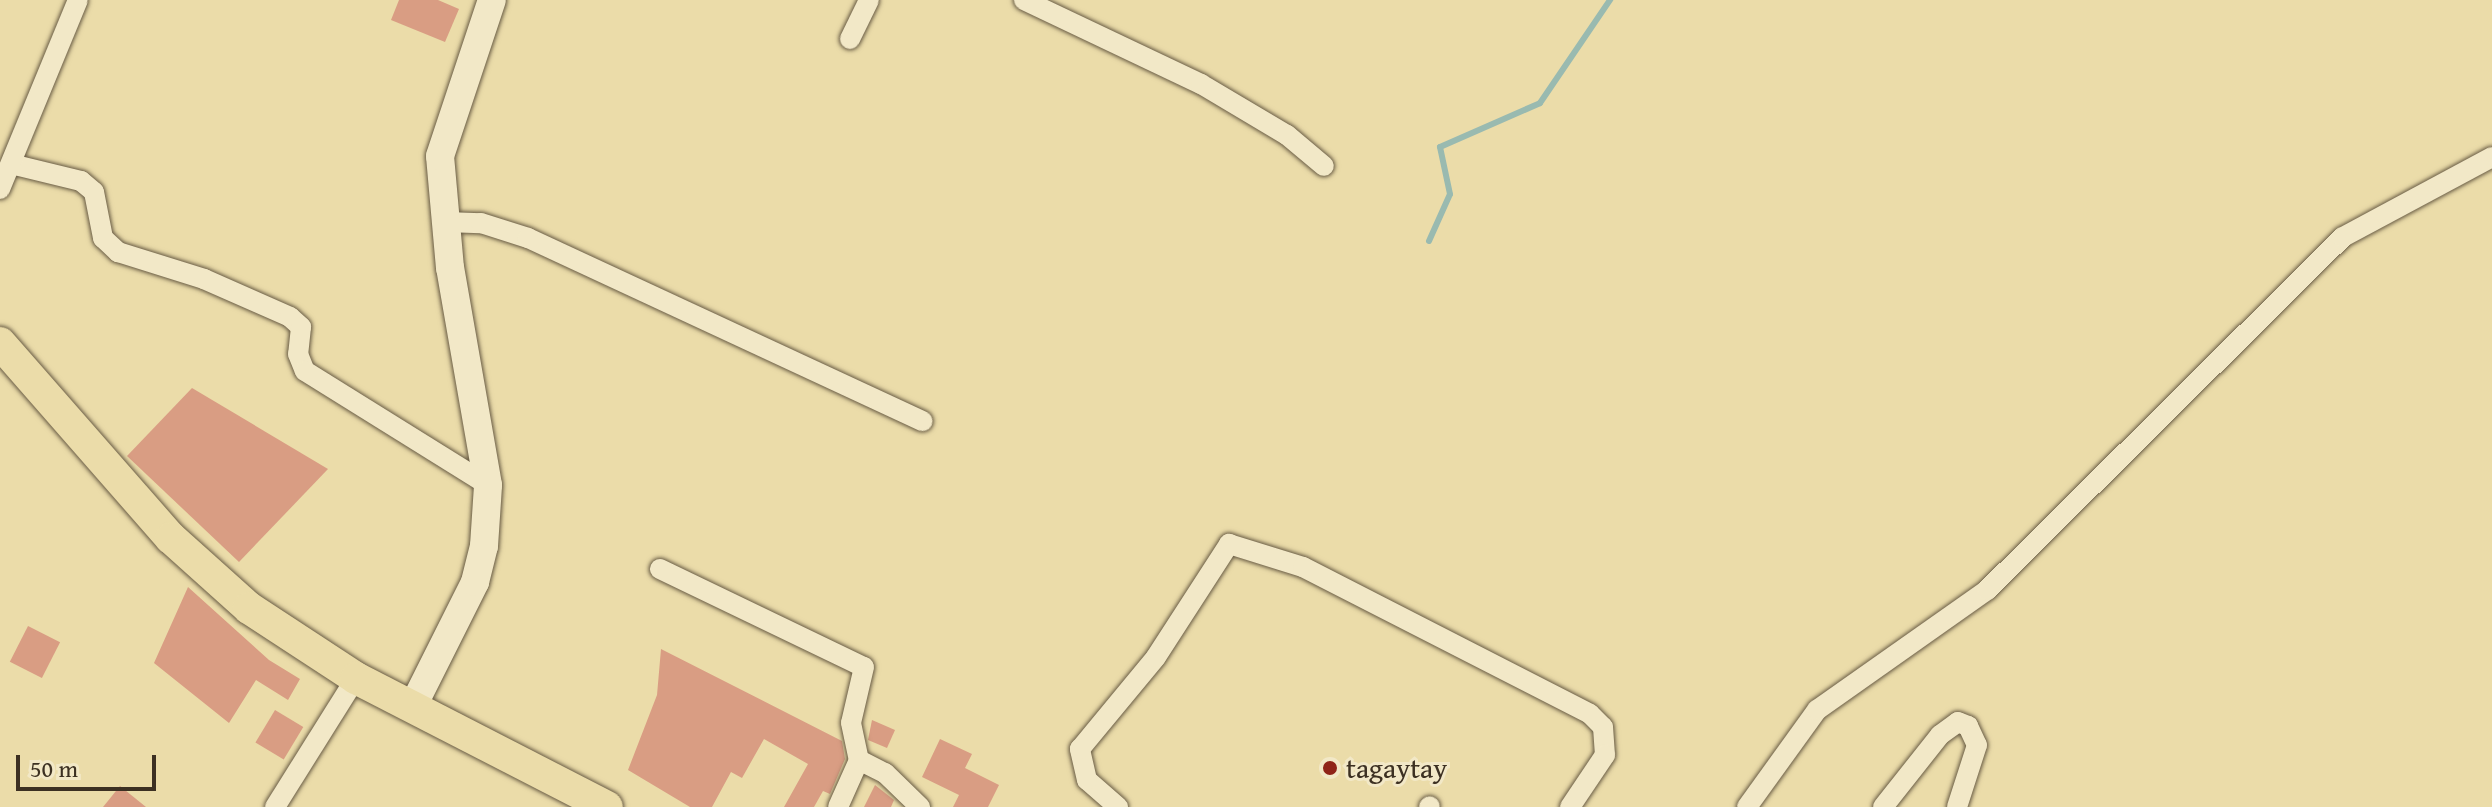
<!DOCTYPE html>
<style>
body{margin:0}
#map{position:relative;width:2492px;height:807px;overflow:hidden;background:#ebdca9;font-family:"Gentium Book Plus",serif}
div>[style]{position:absolute}
.stream>*{height:6px;margin:-3px;padding:0 3px;transform-origin:3px;border-radius:3px;background:#99bab0}
.building>*{inset:0;background:#d99d83;transform-origin:0 0}
.roads{filter:drop-shadow(0 0 2px #685b44) drop-shadow(0 0 2px #685b44)}
.street>*{height:20px;margin:-10px;padding:0 10px;transform-origin:10px;border-radius:10px;background:#f2e8c7}
.secondary>*{height:28px;margin:-14px;padding:0 14px;transform-origin:14px;border-radius:14px;background:#f2e8c7}
.primary>*{height:32px;margin:-16px;padding:0 16px;transform-origin:16px;border-radius:16px;background:#ebdca9}
.dots>*{width:22px;height:22px;translate:-50% -50%;box-sizing:border-box;border:4px solid #f2e8c7;border-radius:50%}
span{translate:-50% -50%;white-space:nowrap;text-align:center;line-height:1.15;-webkit-text-stroke:6px #f2e8c7;paint-order:stroke}
.poi-label{font-size:28px;color:#3c3022}
.left{translate:0 -50%;text-align:left}
.scale{position:absolute;left:16px;top:755px;width:140px;height:36px;box-sizing:border-box;border:4px solid #3c3022;border-top:0;padding-left:10px;font-size:24px;line-height:28px;white-space:nowrap;color:#3c3022;-webkit-text-stroke:6px #f2e8c7;paint-order:stroke}
</style>
<div id="map">
<div class="stream">
<i style="left:1429px;top:241px;width:51px;rotate:-65.9deg"></i>
<i style="left:1450px;top:194px;width:48px;rotate:-102deg"></i>
<i style="left:1440px;top:147px;width:109px;rotate:-23.7deg"></i>
<i style="left:1540px;top:103px;width:125px;rotate:-55.8deg"></i>
</div>
<div class="building">
<i style="clip-path:polygon(399px 0,438px 0,459px 9px,445px 42px,391px 20px)"></i>
<i style="clip-path:polygon(192px 388px,328px 469px,239px 562px,127px 456px)"></i>
<i style="clip-path:polygon(188px 587px,269px 660px,300px 679px,288px 700px,256px 680px,229px 723px,154px 663px)"></i>
<i style="left:28px;top:626px;width:36px;height:40px;rotate:27deg"></i>
<i style="clip-path:polygon(661px 649px,842px 741px,845px 759px,830px 794px,823px 791px,814px 807px,784px 807px,808px 764px,764px 739px,742px 778px,731px 772px,712px 807px,690px 807px,628px 770px,657px 695px)"></i>
<i style="left:275px;top:710px;width:33px;height:38px;rotate:31deg"></i>
<i style="clip-path:polygon(872px 720px,895px 730px,887px 748px,868px 740px)"></i>
<i style="clip-path:polygon(940px 739px,972px 754px,965px 768px,999px 785px,988px 807px,953px 807px,959px 795px,922px 777px)"></i>
<i style="clip-path:polygon(875px 785px,894px 800px,891px 807px,864px 807px)"></i>
<i style="clip-path:polygon(120px 786px,146px 807px,103px 807px)"></i>
</div>
<div class="roads">
<div class="street">
<i style="left:1024px;top:0;width:196px;rotate:25.4deg"></i>
<i style="left:1201px;top:84px;width:100px;rotate:30.7deg"></i>
<i style="left:1287px;top:135px;width:48px;rotate:40deg"></i>
<i style="left:850px;top:39px;width:43px;rotate:-64deg"></i>
<i style="left:11px;top:164px;width:72px;rotate:13.7deg"></i>
<i style="left:81px;top:181px;width:17px;rotate:40deg"></i>
<i style="left:94px;top:192px;width:47px;rotate:78.9deg"></i>
<i style="left:103px;top:238px;width:21px;rotate:43deg"></i>
<i style="left:118px;top:252px;width:90px;rotate:17.4deg"></i>
<i style="left:204px;top:279px;width:94px;rotate:23.8deg"></i>
<i style="left:290px;top:317px;width:15px;rotate:42deg"></i>
<i style="left:301px;top:327px;width:27px;rotate:96deg"></i>
<i style="left:298px;top:354px;width:18px;rotate:68deg"></i>
<i style="left:305px;top:371px;width:216px;rotate:31.9deg"></i>
<i style="left:0;top:189px;width:204px;rotate:-67.6deg"></i>
<i style="left:445px;top:222px;width:36px;rotate:2deg"></i>
<i style="left:481px;top:223px;width:49px;rotate:17.7deg"></i>
<i style="left:528px;top:238px;width:435px;rotate:24.9deg"></i>
<i style="left:660px;top:569px;width:226px;rotate:25.7deg"></i>
<i style="left:864px;top:667px;width:57px;rotate:103.1deg"></i>
<i style="left:851px;top:723px;width:38px;rotate:78deg"></i>
<i style="left:859px;top:760px;width:51px;rotate:114.1deg"></i>
<i style="left:859px;top:760px;width:29px;rotate:27deg"></i>
<i style="left:885px;top:773px;width:49px;rotate:44.2deg"></i>
<i style="left:275px;top:807px;width:152px;rotate:-57.9deg"></i>
<i style="left:1118px;top:807px;width:41px;rotate:-138.9deg"></i>
<i style="left:1087px;top:780px;width:32px;rotate:-103deg"></i>
<i style="left:1080px;top:749px;width:119px;rotate:-50.4deg"></i>
<i style="left:1156px;top:657px;width:135px;rotate:-57.1deg"></i>
<i style="left:1229px;top:544px;width:77px;rotate:17.3deg"></i>
<i style="left:1303px;top:567px;width:322px;rotate:27.1deg"></i>
<i style="left:1590px;top:714px;width:18px;rotate:45deg"></i>
<i style="left:1603px;top:727px;width:28px;rotate:86deg"></i>
<i style="left:1605px;top:755px;width:63px;rotate:123.9deg"></i>
<i style="left:1429px;top:807px;width:1px;rotate:-45deg"></i>
<i style="left:1747px;top:807px;width:120px;rotate:-54.2deg"></i>
<i style="left:1817px;top:710px;width:208px;rotate:-35.2deg"></i>
<i style="left:1987px;top:590px;width:501px;rotate:-44.76deg"></i>
<i style="left:2343px;top:237px;width:169px;rotate:-28.2deg"></i>
<i style="left:1883px;top:807px;width:92px;rotate:-51.6deg"></i>
<i style="left:1940px;top:735px;width:22px;rotate:-36deg"></i>
<i style="left:1958px;top:722px;width:11px;rotate:22deg"></i>
<i style="left:1968px;top:726px;width:21px;rotate:65deg"></i>
<i style="left:1977px;top:745px;width:65px;rotate:107.9deg"></i>
</div>
<div class="secondary">
<i style="left:412px;top:708px;width:141px;rotate:-63.4deg"></i>
<i style="left:475px;top:582px;width:37px;rotate:-76deg"></i>
<i style="left:484px;top:546px;width:61px;rotate:-86.2deg"></i>
<i style="left:488px;top:485px;width:220px;rotate:-99.9deg"></i>
<i style="left:450px;top:268px;width:112px;rotate:-95.1deg"></i>
<i style="left:440px;top:156px;width:164px;rotate:-71.6deg"></i>
</div>
<div class="primary">
<i style="left:0;top:343px;width:259px;rotate:48.8deg"></i>
<i style="left:171px;top:538px;width:105px;rotate:41.9deg"></i>
<i style="left:249px;top:608px;width:128px;rotate:33.2deg"></i>
<i style="left:356px;top:678px;width:282px;rotate:27.2deg"></i>
</div>
</div>
<div class="dots">
<i style="left:1330px;top:768px;background:#8f2418"></i>
</div>
<div class="poi-label">
<span class="left" style="left:1346px;top:768px">tagaytay</span>
</div>
<div class="scale">50 m</div>
</div>
